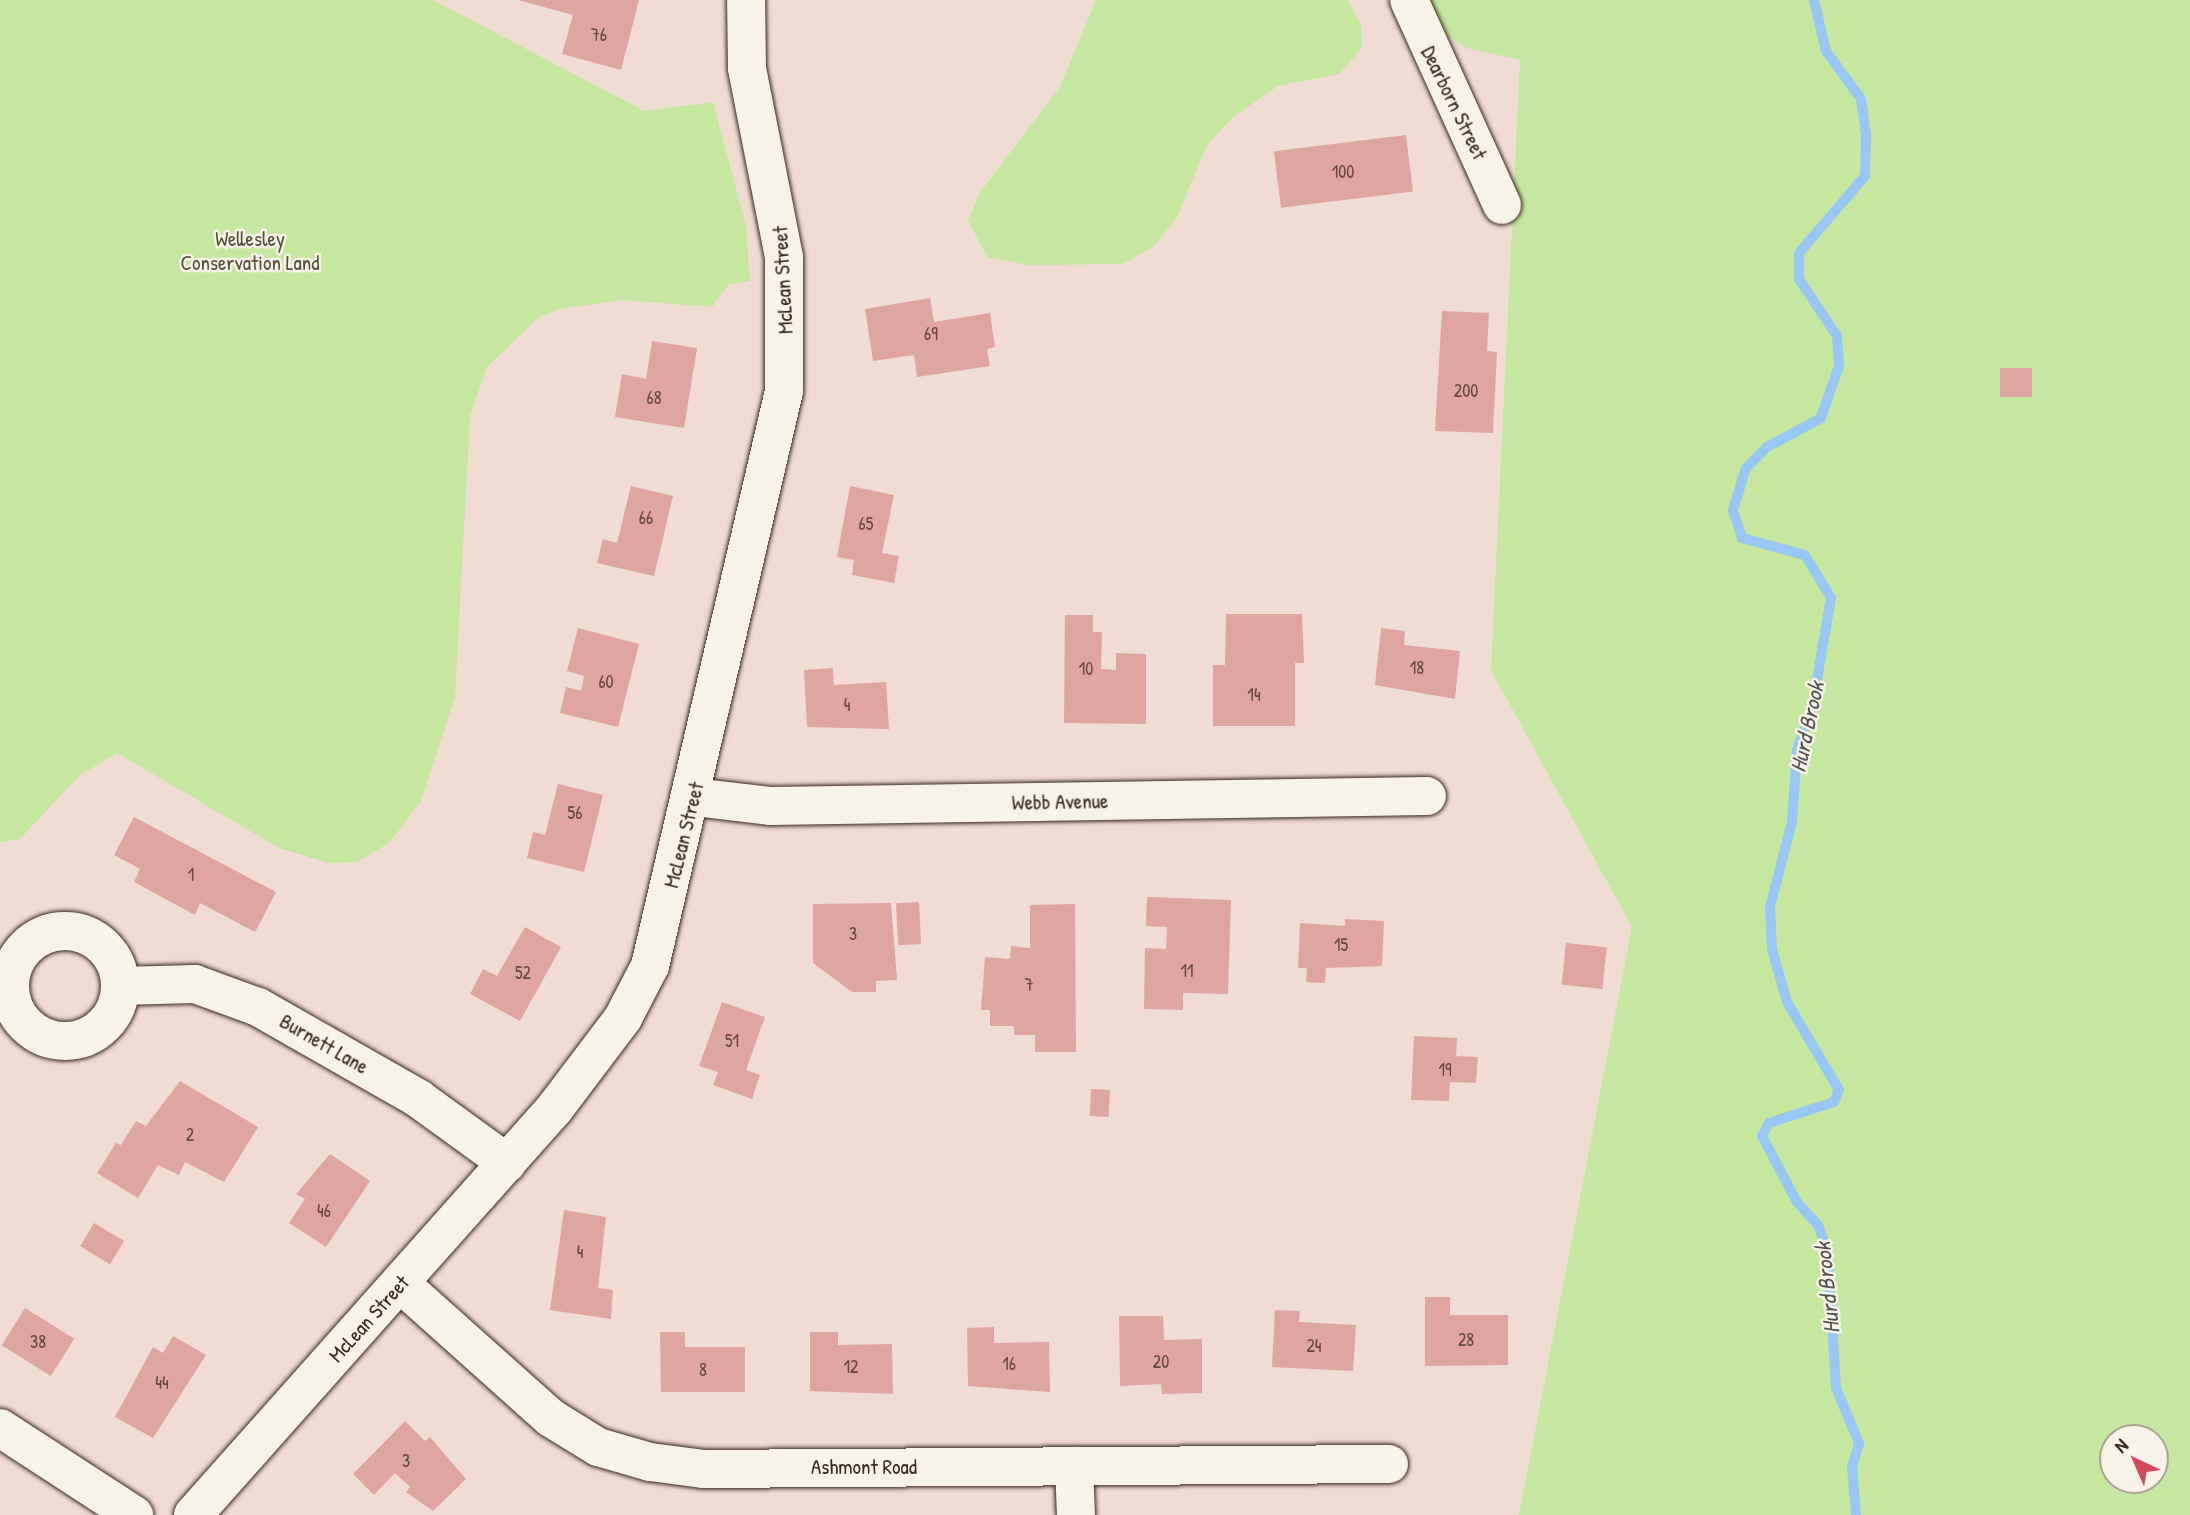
<!DOCTYPE html>
<style>
body{margin:0}
#map{position:relative;width:2190px;height:1515px;overflow:hidden;background:#f0dcd2;font-family:"Patrick Hand",sans-serif}
div>[style]{position:absolute}
.green>*{inset:0;background:#c5e7a0}
.stream>*{height:10px;margin:-5px;padding:0 5px;transform-origin:5px;border-radius:5px;background:#97c8f3}
.building>*{inset:0;background:#dfa59f;transform-origin:0 0}
.roads{filter:drop-shadow(0 0 2px #3b2a1e) drop-shadow(0 0 2px #3b2a1e)}
.minor>*{height:38px;margin:-19px;padding:0 19px;transform-origin:19px;border-radius:19px;background:#f7f3e8}
.minor>.ring{margin:-19px;padding:0;box-sizing:content-box;background:none;border:38px solid #f7f3e8;border-radius:50%}
span{translate:-50% -50%;white-space:nowrap;text-align:center;line-height:1.15;-webkit-text-stroke:5px #f7f3e8;paint-order:stroke}
.number-label{font-size:18px;color:#64493e}
.number-label span{-webkit-text-stroke-width:0}
.street-label{font-size:21px;color:#3b2a1e}
.park-label{font-size:21px;color:#575038}
.water-label{font-size:23px;color:#525253;font-style:italic}
.north{position:absolute;left:2099px;top:1424px;width:70px;height:70px;box-sizing:border-box;background:#f7f3e8;border:2px solid #aca397;border-radius:50%;rotate:316deg;font-size:19px;font-weight:700;line-height:28px;text-align:center;color:#3b2a1e}
.north::after{content:'';display:block;margin:auto;width:24px;height:32px;background:#d1495b;clip-path:polygon(50% 0,100% 100%,50% 72%,0 100%)}
</style>
<div id="map">
<div class="green">
<i style="clip-path:polygon(0 0,433px 0,644px 111px,713px 102px,746px 226px,750px 281px,729px 284px,712px 307px,622px 300px,560px 309px,539px 317px,487px 367px,470px 416px,455px 697px,421px 801px,390px 842px,358px 862px,328px 863px,279px 848px,117px 753px,80px 775px,20px 839px,0 842px)"></i>
<i style="clip-path:polygon(1096px 0,1347px 0,1361px 24px,1362px 48px,1339px 74px,1278px 86px,1233px 117px,1207px 145px,1177px 217px,1154px 246px,1123px 264px,1028px 265px,987px 257px,968px 220px,981px 191px,1060px 87px)"></i>
<i style="clip-path:polygon(evenodd,1420px 0,2190px 0,2190px 1515px,1519px 1515px,1632px 927px,1491px 670px,1520px 60px,1466px 48px,1439px 30px,1420px 0,2113px 1438px,2155px 1438px,2155px 1480px,2113px 1480px,2113px 1438px)"></i>
</div>
<div class="stream">
<i style="left:1814px;top:0;width:52px;rotate:76.8deg"></i>
<i style="left:1826px;top:51px;width:59px;rotate:53.9deg"></i>
<i style="left:1861px;top:99px;width:37px;rotate:82deg"></i>
<i style="left:1866px;top:136px;width:40px;rotate:91.4deg"></i>
<i style="left:1865px;top:176px;width:101px;rotate:130.6deg"></i>
<i style="left:1799px;top:253px;width:26px;rotate:90deg"></i>
<i style="left:1799px;top:279px;width:69px;rotate:56.3deg"></i>
<i style="left:1837px;top:336px;width:30px;rotate:86deg"></i>
<i style="left:1839px;top:366px;width:55px;rotate:109.1deg"></i>
<i style="left:1821px;top:418px;width:61px;rotate:151.8deg"></i>
<i style="left:1767px;top:447px;width:30px;rotate:135deg"></i>
<i style="left:1746px;top:468px;width:44px;rotate:107.2deg"></i>
<i style="left:1733px;top:510px;width:29px;rotate:72deg"></i>
<i style="left:1742px;top:538px;width:65px;rotate:15.1deg"></i>
<i style="left:1805px;top:555px;width:50px;rotate:58.8deg"></i>
<i style="left:1831px;top:598px;width:112px;rotate:99.8deg"></i>
<i style="left:1812px;top:708px;width:45px;rotate:109.7deg"></i>
<i style="left:1797px;top:750px;width:72px;rotate:94deg"></i>
<i style="left:1792px;top:822px;width:88px;rotate:104.5deg"></i>
<i style="left:1770px;top:907px;width:42px;rotate:87.3deg"></i>
<i style="left:1772px;top:949px;width:55px;rotate:74.2deg"></i>
<i style="left:1787px;top:1002px;width:102px;rotate:59.4deg"></i>
<i style="left:1839px;top:1090px;width:13px;rotate:113deg"></i>
<i style="left:1834px;top:1102px;width:68px;rotate:162.1deg"></i>
<i style="left:1769px;top:1123px;width:15px;rotate:118deg"></i>
<i style="left:1762px;top:1136px;width:75px;rotate:62.1deg"></i>
<i style="left:1797px;top:1202px;width:31px;rotate:48deg"></i>
<i style="left:1818px;top:1225px;width:30px;rotate:70deg"></i>
<i style="left:1828px;top:1253px;width:135px;rotate:86.6deg"></i>
<i style="left:1836px;top:1388px;width:60px;rotate:67.3deg"></i>
<i style="left:1859px;top:1443px;width:25px;rotate:106deg"></i>
<i style="left:1852px;top:1467px;width:48px;rotate:85.2deg"></i>
</div>
<div class="building">
<i style="clip-path:polygon(518px 0,639px 0,621px 70px,562px 54px,573px 15px)"></i>
<i style="left:1406px;top:135px;width:57px;height:133px;rotate:83deg"></i>
<i style="clip-path:polygon(930px 298px,934px 322px,990px 313px,995px 347px,987px 349px,990px 366px,917px 377px,914px 355px,873px 361px,865px 309px)"></i>
<i style="clip-path:polygon(1442px 311px,1489px 313px,1487px 351px,1497px 352px,1493px 433px,1435px 431px)"></i>
<i style="clip-path:polygon(652px 341px,697px 348px,684px 428px,615px 417px,622px 374px,646px 379px)"></i>
<i style="left:2000px;top:368px;width:32px;height:29px"></i>
<i style="clip-path:polygon(631px 486px,673px 496px,654px 576px,597px 563px,603px 539px,617px 543px)"></i>
<i style="clip-path:polygon(850px 486px,894px 495px,882px 553px,899px 556px,894px 583px,852px 575px,854px 560px,837px 557px)"></i>
<i style="clip-path:polygon(1226px 614px,1302px 614px,1304px 663px,1295px 663px,1295px 726px,1213px 726px,1213px 665px,1225px 665px)"></i>
<i style="clip-path:polygon(1065px 615px,1093px 615px,1093px 632px,1102px 632px,1101px 669px,1116px 670px,1116px 653px,1146px 654px,1146px 724px,1064px 723px)"></i>
<i style="clip-path:polygon(578px 628px,639px 644px,618px 727px,560px 713px,566px 687px,581px 691px,584px 676px,567px 671px)"></i>
<i style="clip-path:polygon(1381px 628px,1405px 631px,1404px 645px,1460px 651px,1455px 699px,1375px 685px)"></i>
<i style="clip-path:polygon(833px 668px,834px 685px,886px 682px,889px 729px,807px 727px,804px 670px)"></i>
<i style="clip-path:polygon(558px 784px,603px 795px,584px 872px,527px 858px,533px 832px,545px 835px)"></i>
<i style="clip-path:polygon(134px 817px,276px 892px,255px 932px,200px 903px,195px 915px,134px 882px,140px 869px,114px 855px)"></i>
<i style="clip-path:polygon(1147px 897px,1231px 900px,1228px 994px,1183px 993px,1183px 1010px,1144px 1009px,1145px 948px,1166px 949px,1167px 927px,1146px 926px)"></i>
<i style="left:919px;top:902px;width:42px;height:23px;rotate:87deg"></i>
<i style="clip-path:polygon(891px 903px,897px 980px,876px 981px,876px 992px,852px 992px,813px 963px,813px 904px)"></i>
<i style="clip-path:polygon(1075px 904px,1076px 1052px,1035px 1052px,1035px 1035px,1014px 1035px,1014px 1026px,990px 1026px,990px 1010px,981px 1010px,985px 957px,1010px 959px,1011px 946px,1030px 948px,1030px 905px)"></i>
<i style="clip-path:polygon(1345px 919px,1384px 921px,1382px 966px,1326px 968px,1325px 983px,1306px 982px,1307px 968px,1298px 968px,1300px 923px,1345px 926px)"></i>
<i style="clip-path:polygon(525px 927px,561px 947px,520px 1021px,470px 994px,483px 969px,497px 976px)"></i>
<i style="left:1566px;top:943px;width:41px;height:42px;rotate:6deg"></i>
<i style="clip-path:polygon(722px 1002px,765px 1017px,746px 1070px,760px 1075px,752px 1099px,713px 1085px,718px 1072px,699px 1066px)"></i>
<i style="clip-path:polygon(1414px 1036px,1457px 1038px,1456px 1056px,1478px 1057px,1476px 1083px,1450px 1082px,1449px 1101px,1411px 1100px)"></i>
<i style="clip-path:polygon(180px 1081px,258px 1127px,224px 1182px,185px 1162px,179px 1175px,158px 1165px,138px 1198px,97px 1173px,116px 1143px,121px 1145px,136px 1121px,146px 1126px)"></i>
<i style="left:1091px;top:1089px;width:19px;height:27px;rotate:3deg"></i>
<i style="clip-path:polygon(330px 1154px,370px 1181px,326px 1247px,289px 1223px,305px 1199px,296px 1194px)"></i>
<i style="clip-path:polygon(564px 1210px,606px 1217px,598px 1288px,613px 1290px,611px 1319px,550px 1310px)"></i>
<i style="left:94px;top:1223px;width:35px;height:27px;rotate:31deg"></i>
<i style="clip-path:polygon(1425px 1297px,1450px 1297px,1450px 1315px,1508px 1315px,1508px 1365px,1425px 1366px)"></i>
<i style="left:25px;top:1308px;width:58px;height:44px;rotate:32deg"></i>
<i style="clip-path:polygon(1275px 1310px,1300px 1311px,1299px 1322px,1356px 1325px,1353px 1371px,1272px 1367px)"></i>
<i style="clip-path:polygon(1119px 1316px,1163px 1316px,1164px 1340px,1202px 1339px,1202px 1393px,1162px 1394px,1161px 1384px,1120px 1386px)"></i>
<i style="clip-path:polygon(994px 1327px,994px 1343px,1049px 1342px,1050px 1392px,968px 1386px,967px 1328px)"></i>
<i style="clip-path:polygon(660px 1332px,685px 1332px,685px 1347px,745px 1347px,745px 1392px,661px 1392px)"></i>
<i style="clip-path:polygon(810px 1332px,838px 1332px,838px 1345px,892px 1344px,893px 1394px,810px 1391px)"></i>
<i style="clip-path:polygon(173px 1336px,206px 1355px,153px 1438px,115px 1417px,153px 1347px,163px 1353px)"></i>
<i style="clip-path:polygon(405px 1421px,425px 1441px,430px 1437px,466px 1479px,433px 1511px,406px 1492px,410px 1487px,395px 1473px,374px 1495px,353px 1474px)"></i>
</div>
<div class="roads">
<div class="minor">
<i style="left:1409px;top:0;width:225px;rotate:65.6deg"></i>
<i style="left:694px;top:797px;width:78px;rotate:6.7deg"></i>
<i style="left:771px;top:806px;width:656px;rotate:-0.87deg"></i>
<i class="ring" style="left:10px;top:931px;width:72px;height:72px"></i>
<i style="left:120px;top:986px;width:75px;rotate:-1.5deg"></i>
<i style="left:195px;top:984px;width:67px;rotate:20.1deg"></i>
<i style="left:258px;top:1007px;width:185px;rotate:29.7deg"></i>
<i style="left:419px;top:1099px;width:109px;rotate:36deg"></i>
<i style="left:401px;top:1284px;width:201px;rotate:41.8deg"></i>
<i style="left:551px;top:1418px;width:55px;rotate:31.7deg"></i>
<i style="left:598px;top:1447px;width:54px;rotate:16.1deg"></i>
<i style="left:650px;top:1462px;width:53px;rotate:7.5deg"></i>
<i style="left:703px;top:1469px;width:686px;rotate:-0.42deg"></i>
<i style="left:0;top:1428px;width:160px;rotate:33deg"></i>
<i style="left:1074px;top:1466px;width:49px;rotate:87.7deg"></i>
<i style="left:193px;top:1515px;width:545px;rotate:-48.35deg"></i>
<i style="left:555px;top:1108px;width:113px;rotate:-52.9deg"></i>
<i style="left:623px;top:1018px;width:59px;rotate:-62.6deg"></i>
<i style="left:650px;top:966px;width:590px;rotate:-76.88deg"></i>
<i style="left:784px;top:391px;width:134px;rotate:-90deg"></i>
<i style="left:784px;top:257px;width:193px;rotate:-101.1deg"></i>
<i style="left:747px;top:68px;width:68px;rotate:-90.8deg"></i>
</div>
</div>
<div class="number-label">
<span style="left:599px;top:35px">76</span>
<span style="left:1343px;top:172px">100</span>
<span style="left:931px;top:334px">69</span>
<span style="left:1466px;top:391px">200</span>
<span style="left:654px;top:398px">68</span>
<span style="left:646px;top:518px">66</span>
<span style="left:866px;top:524px">65</span>
<span style="left:1417px;top:668px">18</span>
<span style="left:1086px;top:669px">10</span>
<span style="left:606px;top:682px">60</span>
<span style="left:1254px;top:695px">14</span>
<span style="left:847px;top:705px">4</span>
<span style="left:575px;top:813px">56</span>
<span style="left:191px;top:875px">1</span>
<span style="left:853px;top:934px">3</span>
<span style="left:1341px;top:945px">15</span>
<span style="left:1187px;top:971px">11</span>
<span style="left:523px;top:973px">52</span>
<span style="left:1029px;top:985px">7</span>
<span style="left:732px;top:1041px">51</span>
<span style="left:1445px;top:1070px">19</span>
<span style="left:190px;top:1135px">2</span>
<span style="left:324px;top:1211px">46</span>
<span style="left:580px;top:1252px">4</span>
<span style="left:1466px;top:1340px">28</span>
<span style="left:38px;top:1342px">38</span>
<span style="left:1314px;top:1346px">24</span>
<span style="left:1161px;top:1362px">20</span>
<span style="left:1009px;top:1364px">16</span>
<span style="left:851px;top:1367px">12</span>
<span style="left:703px;top:1370px">8</span>
<span style="left:162px;top:1383px">44</span>
<span style="left:406px;top:1461px">3</span>
</div>
<div class="street-label">
<span style="left:1454px;top:103px;rotate:64deg">Dearborn Street</span>
<span style="left:783px;top:280px;rotate:-93deg">McLean Street</span>
<span style="left:1060px;top:802px;rotate:-1deg">Webb Avenue</span>
<span style="left:684px;top:835px;rotate:-76deg">McLean Street</span>
<span style="left:324px;top:1044px;rotate:30deg">Burnett Lane</span>
<span style="left:369px;top:1319px;rotate:-48deg">McLean Street</span>
<span style="left:864px;top:1467px">Ashmont Road</span>
</div>
<div class="park-label">
<span style="left:250px;top:251px">Wellesley<br>Conservation Land</span>
</div>
<div class="water-label">
<span style="left:1807px;top:727px;rotate:-78deg">Hurd Brook</span>
<span style="left:1827px;top:1288px;rotate:-96deg">Hurd Brook</span>
</div>
<div class="north">N</div>
</div>
